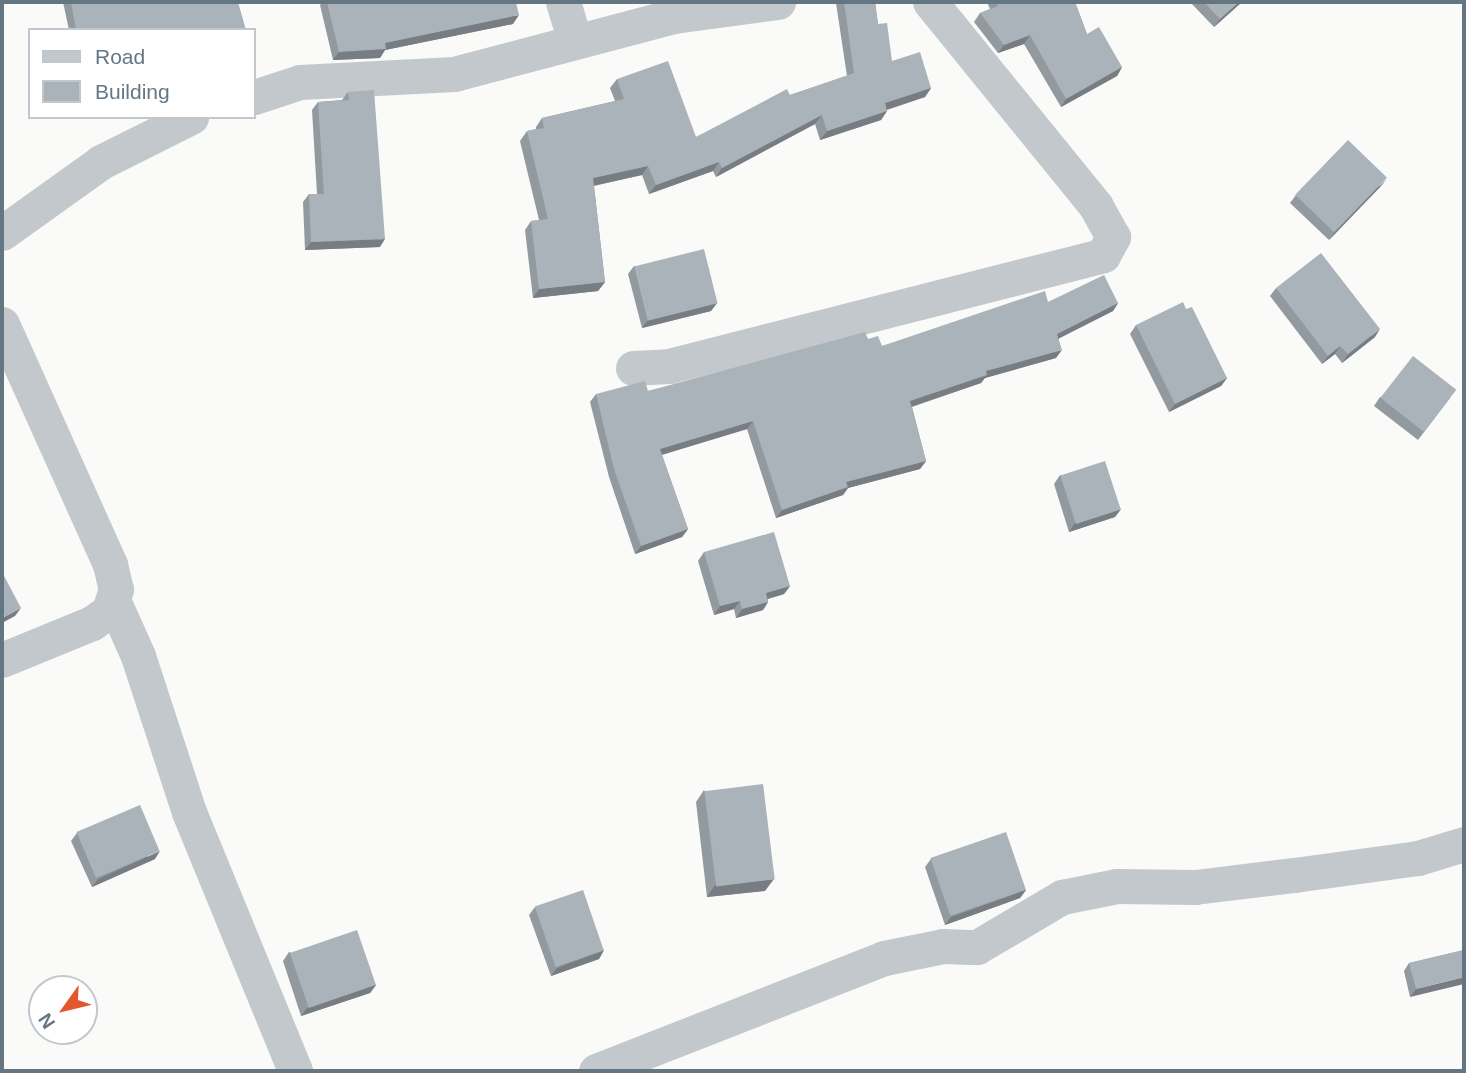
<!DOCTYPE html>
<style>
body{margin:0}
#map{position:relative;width:1466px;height:1073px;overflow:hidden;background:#fafaf8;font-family:Helvetica,sans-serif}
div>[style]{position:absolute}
.street>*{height:35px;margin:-17.5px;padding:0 17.5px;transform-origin:17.5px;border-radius:17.5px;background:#c3c8cc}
.wall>*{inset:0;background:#929a9f}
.shaded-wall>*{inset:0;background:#777d82}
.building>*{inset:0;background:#aab3b9;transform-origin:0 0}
span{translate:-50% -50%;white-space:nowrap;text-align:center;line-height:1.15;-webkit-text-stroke:7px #fff;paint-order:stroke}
.frame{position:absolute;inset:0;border:4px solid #657683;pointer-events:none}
.legend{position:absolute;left:28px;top:28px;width:228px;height:91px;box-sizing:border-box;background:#fff;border:2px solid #c1c8cd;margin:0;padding:9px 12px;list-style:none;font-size:21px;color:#657683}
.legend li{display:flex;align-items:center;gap:14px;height:35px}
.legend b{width:35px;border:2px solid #c1c8cd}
.north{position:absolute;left:28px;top:975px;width:70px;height:70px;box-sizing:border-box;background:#fff;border:2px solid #c1c8cd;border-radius:50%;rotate:236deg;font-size:19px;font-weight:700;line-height:28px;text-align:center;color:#657683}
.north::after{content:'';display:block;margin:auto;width:24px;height:32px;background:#e4572e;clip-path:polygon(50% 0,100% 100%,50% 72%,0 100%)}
</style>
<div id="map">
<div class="street">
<i style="left:563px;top:2px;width:39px;rotate:73deg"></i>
<i style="left:254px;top:97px;width:48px;rotate:-18.1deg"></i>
<i style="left:300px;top:82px;width:154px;rotate:-3deg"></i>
<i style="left:454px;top:74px;width:228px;rotate:-14.8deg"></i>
<i style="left:674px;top:16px;width:105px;rotate:-7.7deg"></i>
<i style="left:2px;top:233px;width:122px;rotate:-35.6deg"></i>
<i style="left:101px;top:162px;width:101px;rotate:-26.6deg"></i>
<i style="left:2px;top:324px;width:263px;rotate:65.8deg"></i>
<i style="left:110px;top:564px;width:26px;rotate:77deg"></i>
<i style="left:116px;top:589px;width:23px;rotate:108deg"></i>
<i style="left:109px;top:611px;width:21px;rotate:145deg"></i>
<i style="left:92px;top:623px;width:97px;rotate:157.7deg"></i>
<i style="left:633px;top:368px;width:36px;rotate:-3deg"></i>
<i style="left:669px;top:366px;width:448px;rotate:-14.3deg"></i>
<i style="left:1103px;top:255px;width:21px;rotate:-61deg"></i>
<i style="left:1113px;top:237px;width:35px;rotate:-119deg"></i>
<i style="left:1096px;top:206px;width:263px;rotate:-129.1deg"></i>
<i style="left:114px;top:602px;width:59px;rotate:66deg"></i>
<i style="left:138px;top:656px;width:164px;rotate:71.9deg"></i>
<i style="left:189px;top:812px;width:280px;rotate:67.7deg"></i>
<i style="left:596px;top:1071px;width:309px;rotate:-21.4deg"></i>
<i style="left:884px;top:958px;width:60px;rotate:-11.5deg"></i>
<i style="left:943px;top:946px;width:34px;rotate:2deg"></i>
<i style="left:977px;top:947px;width:99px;rotate:-30.5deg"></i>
<i style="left:1062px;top:897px;width:56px;rotate:-11.3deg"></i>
<i style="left:1117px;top:886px;width:78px;rotate:0.7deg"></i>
<i style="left:1195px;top:887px;width:100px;rotate:-6.9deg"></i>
<i style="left:1294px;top:875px;width:125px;rotate:-7.8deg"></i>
<i style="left:1418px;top:858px;width:48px;rotate:-16.9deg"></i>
</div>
<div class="wall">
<i style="clip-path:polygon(63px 2px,142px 2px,246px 30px,69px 30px)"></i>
<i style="clip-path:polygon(323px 2px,516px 2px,513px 24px,385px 50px,380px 58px,333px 60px,320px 5px)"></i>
<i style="clip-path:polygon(837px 2px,875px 2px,878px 24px,892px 61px,931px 88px,925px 97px,887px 110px,887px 111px,881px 120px,820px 140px,815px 124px,716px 177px,713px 171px,649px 194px,642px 175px,594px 186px,605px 282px,598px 291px,533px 298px,525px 230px,531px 221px,539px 220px,520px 141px,527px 131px,536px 129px,536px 127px,542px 118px,615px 101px,610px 88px,617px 79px,696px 137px,790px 95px,847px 76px,836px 3px)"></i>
<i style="clip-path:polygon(987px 2px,1075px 2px,1087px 34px,1122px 67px,1117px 76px,1061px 107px,1024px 44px,998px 53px,974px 22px,980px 13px,990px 9px)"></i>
<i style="clip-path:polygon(1190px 2px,1242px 2px,1214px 27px)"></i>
<i style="clip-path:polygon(348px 92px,380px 247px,305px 250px,303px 202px,309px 194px,317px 194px,312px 110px,318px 102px,342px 100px)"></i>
<i style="clip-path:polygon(1381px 186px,1329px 240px,1290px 203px,1296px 195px)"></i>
<i style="clip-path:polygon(634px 266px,717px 303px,711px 311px,642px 328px,628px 274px)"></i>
<i style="clip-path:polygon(1276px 288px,1375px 337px,1342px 363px,1335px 354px,1322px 364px,1270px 296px)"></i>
<i style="clip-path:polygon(1048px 302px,1118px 303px,1113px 311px,1059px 338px,1056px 358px,985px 378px,981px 383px,912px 407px,926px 461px,920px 469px,848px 488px,843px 495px,776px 518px,747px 429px,662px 455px,688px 529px,682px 537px,635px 554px,609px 477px,590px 402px,596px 394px,648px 391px,868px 339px,882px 346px)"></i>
<i style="clip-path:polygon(1136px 325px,1227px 378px,1221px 386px,1169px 412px,1130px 334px)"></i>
<i style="clip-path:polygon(1380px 397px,1450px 398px,1418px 440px,1374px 406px)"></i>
<i style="clip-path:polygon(1060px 475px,1121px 509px,1115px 517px,1069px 532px,1054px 484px)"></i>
<i style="clip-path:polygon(704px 552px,790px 586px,784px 594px,768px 599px,768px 602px,763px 610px,736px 618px,734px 609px,714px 615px,698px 561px)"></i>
<i style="clip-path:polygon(704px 790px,765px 891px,707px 897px,696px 802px)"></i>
<i style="clip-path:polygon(77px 833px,155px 859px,92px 887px,71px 841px)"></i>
<i style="clip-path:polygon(931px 859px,1026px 890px,1020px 898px,945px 925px,925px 867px)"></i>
<i style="clip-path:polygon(535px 907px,604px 950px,599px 959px,551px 976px,529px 915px)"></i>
<i style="clip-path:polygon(1464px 950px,1410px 997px,1404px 971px,1409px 963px)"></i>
<i style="clip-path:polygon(289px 952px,376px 985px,370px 993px,301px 1016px,283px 961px)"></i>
</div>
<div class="shaded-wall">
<i style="clip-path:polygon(1239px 2px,1242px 2px,1214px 27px,1220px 19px)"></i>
<i style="clip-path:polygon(519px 15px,513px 24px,385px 50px,380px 58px,333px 60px,339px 52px)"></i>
<i style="clip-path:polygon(1030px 35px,1024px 44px,998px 53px,1004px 45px)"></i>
<i style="clip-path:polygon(1122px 67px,1117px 76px,1061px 107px,1066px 99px)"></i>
<i style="clip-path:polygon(931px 88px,925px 97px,879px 112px,885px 103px)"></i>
<i style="clip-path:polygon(887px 111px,881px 120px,820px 140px,827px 131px)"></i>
<i style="clip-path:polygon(822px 115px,815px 124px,716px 177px,722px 168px)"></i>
<i style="clip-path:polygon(719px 162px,713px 171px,649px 194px,656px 185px)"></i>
<i style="clip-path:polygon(648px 166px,642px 175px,587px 187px,593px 178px)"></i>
<i style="clip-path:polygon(1387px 178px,1381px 186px,1329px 240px,1335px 232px)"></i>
<i style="clip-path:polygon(385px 239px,380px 247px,305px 250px,311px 242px)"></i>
<i style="clip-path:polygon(605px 282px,598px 291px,533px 298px,539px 289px)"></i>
<i style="clip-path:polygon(717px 303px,711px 311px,642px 328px,648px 320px)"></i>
<i style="clip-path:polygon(1118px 303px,1113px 311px,1052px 342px,1057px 334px)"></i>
<i style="clip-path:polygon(1380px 329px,1375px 337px,1342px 363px,1348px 354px)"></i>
<i style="clip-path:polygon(1340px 346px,1335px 354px,1322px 364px,1328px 356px)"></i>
<i style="clip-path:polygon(1062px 350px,1056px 358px,985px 378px,981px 383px,904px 409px,910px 401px,986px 371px)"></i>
<i style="clip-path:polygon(1227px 378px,1221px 386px,1169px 412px,1175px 404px)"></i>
<i style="clip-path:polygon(753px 421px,747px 429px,654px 457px,660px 449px)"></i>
<i style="clip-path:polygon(926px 461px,920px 469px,848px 488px,843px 495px,776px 518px,782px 510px,846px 482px)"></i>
<i style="clip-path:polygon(1121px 509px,1115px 517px,1069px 532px,1075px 523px)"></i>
<i style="clip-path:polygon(688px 529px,682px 537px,635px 554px,641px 546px)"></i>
<i style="clip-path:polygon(790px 586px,784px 594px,760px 601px,766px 593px)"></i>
<i style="clip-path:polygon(740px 601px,734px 609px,714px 615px,720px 606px)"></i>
<i style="clip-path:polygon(768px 602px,763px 610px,736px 618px,742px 609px)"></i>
<i style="clip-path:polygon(21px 608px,15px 616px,2px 623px,2px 618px)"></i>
<i style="clip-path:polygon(160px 851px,155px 859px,92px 887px,98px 879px)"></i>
<i style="clip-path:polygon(774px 879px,765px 891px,707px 897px,715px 885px)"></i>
<i style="clip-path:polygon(1026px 890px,1020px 898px,945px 925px,951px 917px)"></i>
<i style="clip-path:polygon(604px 950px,599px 959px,551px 976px,557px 968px)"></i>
<i style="clip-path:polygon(1464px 977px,1464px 984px,1410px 997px,1416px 989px)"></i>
<i style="clip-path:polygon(376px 985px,370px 993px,301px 1016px,307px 1008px)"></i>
</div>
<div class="building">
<i style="clip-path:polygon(71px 2px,238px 2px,246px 30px,169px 30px,168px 28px,159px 30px,76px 30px)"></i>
<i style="clip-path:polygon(327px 2px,516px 2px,519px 15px,385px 43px,386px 49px,339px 52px)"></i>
<i style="clip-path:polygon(844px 2px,875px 2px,878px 24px,887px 23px,892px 61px,920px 52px,931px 88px,885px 103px,887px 111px,827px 131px,822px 115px,722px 168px,719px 162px,656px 185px,648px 166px,593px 178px,605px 282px,539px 289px,531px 221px,548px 219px,527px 131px,544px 128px,542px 118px,624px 99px,617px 79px,668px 61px,696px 137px,787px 89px,790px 95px,854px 73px)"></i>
<i style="clip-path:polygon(996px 2px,1075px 2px,1087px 34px,1099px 27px,1122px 67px,1066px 99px,1030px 35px,1004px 45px,980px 13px,998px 6px)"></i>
<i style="clip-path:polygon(1204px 2px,1239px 2px,1220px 19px)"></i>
<i style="clip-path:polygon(374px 90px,385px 239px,311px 242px,309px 194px,324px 194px,318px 102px,349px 100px,348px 92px)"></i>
<i style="left:1348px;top:140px;width:54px;height:76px;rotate:44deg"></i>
<i style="left:704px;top:249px;width:56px;height:72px;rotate:76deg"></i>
<i style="clip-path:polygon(1321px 253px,1380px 329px,1348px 354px,1340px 346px,1328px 356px,1276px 288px)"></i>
<i style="clip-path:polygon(1104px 275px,1118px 303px,1057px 334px,1062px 350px,986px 371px,987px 375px,910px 401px,926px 461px,846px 482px,848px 487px,782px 510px,753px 421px,660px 449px,688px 529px,641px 546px,614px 469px,596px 394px,645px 381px,648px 391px,865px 332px,868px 339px,878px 336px,882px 346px,1045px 291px,1048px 302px)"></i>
<i style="clip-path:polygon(1183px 302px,1186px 309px,1192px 307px,1227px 378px,1175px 404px,1136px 325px)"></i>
<i style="left:1413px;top:356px;width:55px;height:53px;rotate:38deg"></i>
<i style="left:1105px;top:461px;width:51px;height:47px;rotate:72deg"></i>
<i style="clip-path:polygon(774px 532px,790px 586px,766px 593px,768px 602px,742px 609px,740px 601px,720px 606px,704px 552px)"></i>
<i style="clip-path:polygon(2px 572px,21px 608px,2px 618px)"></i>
<i style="left:763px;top:784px;width:96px;height:59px;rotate:83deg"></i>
<i style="left:140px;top:805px;width:50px;height:69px;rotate:67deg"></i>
<i style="left:1006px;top:832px;width:61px;height:80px;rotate:71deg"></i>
<i style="left:583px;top:890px;width:64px;height:51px;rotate:71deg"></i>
<i style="left:357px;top:930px;width:58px;height:71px;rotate:71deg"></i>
<i style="clip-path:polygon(1464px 950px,1464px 977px,1416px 989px,1409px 963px)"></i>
</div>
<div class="frame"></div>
<ul class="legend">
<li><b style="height:9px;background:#c3c8cc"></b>Road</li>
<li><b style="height:19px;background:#aab3b9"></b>Building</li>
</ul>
<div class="north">N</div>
</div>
